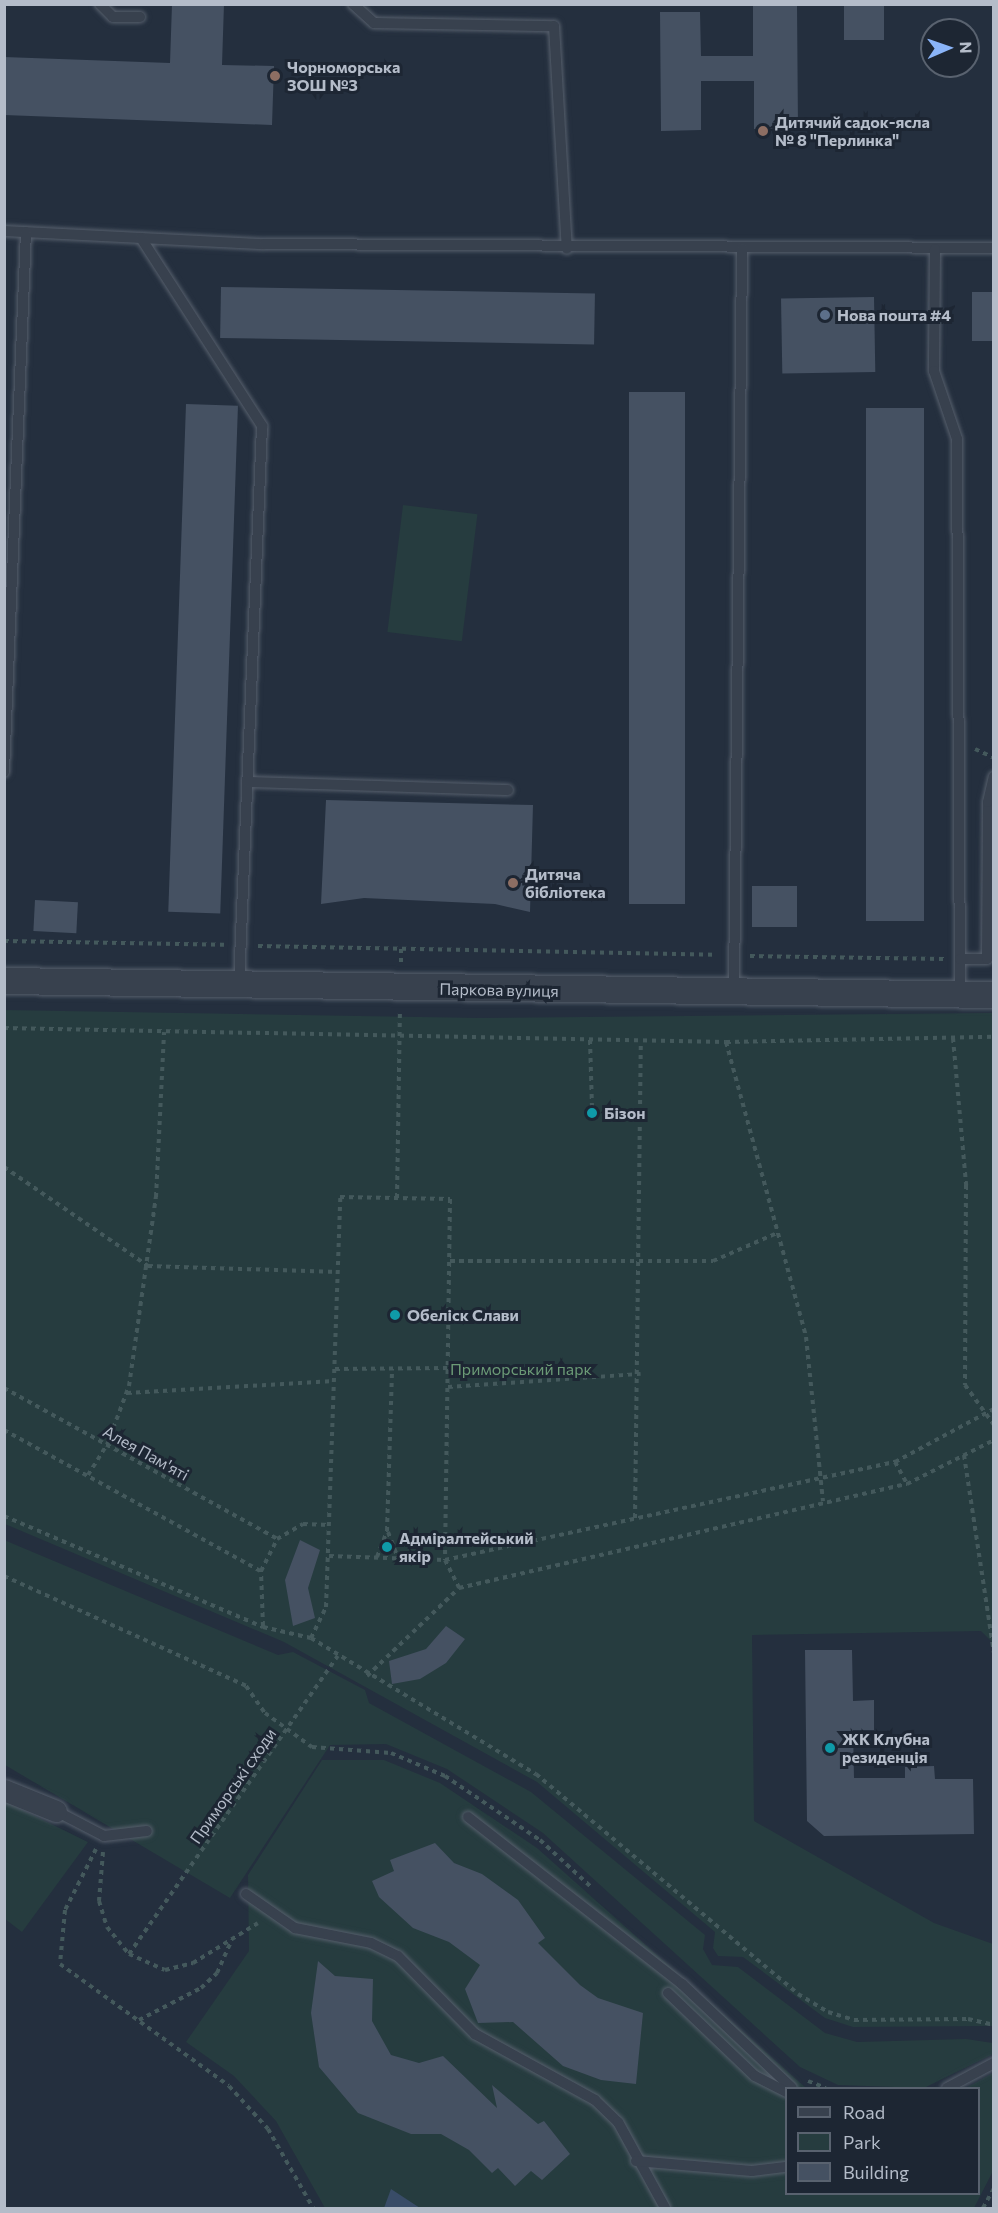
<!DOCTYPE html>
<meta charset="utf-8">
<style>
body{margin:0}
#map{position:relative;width:998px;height:2213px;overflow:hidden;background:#242f3e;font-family:Commissioner,sans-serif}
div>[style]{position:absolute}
.green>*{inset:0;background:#263c3f;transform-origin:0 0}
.water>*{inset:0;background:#394c67}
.building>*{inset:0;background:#455162;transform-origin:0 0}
.path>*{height:4px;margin-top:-2px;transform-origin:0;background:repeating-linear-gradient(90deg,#44595c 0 4.5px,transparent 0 9px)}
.roads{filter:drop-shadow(0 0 2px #565f6c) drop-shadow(0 0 2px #565f6c)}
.service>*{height:10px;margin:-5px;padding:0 5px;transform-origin:5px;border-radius:5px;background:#38414e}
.minor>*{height:21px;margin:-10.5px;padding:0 10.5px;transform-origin:10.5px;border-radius:10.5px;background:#38414e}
.tertiary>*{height:26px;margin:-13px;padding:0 13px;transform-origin:13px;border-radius:13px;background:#38414e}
.dots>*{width:16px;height:16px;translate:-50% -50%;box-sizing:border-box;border:3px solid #1d2633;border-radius:50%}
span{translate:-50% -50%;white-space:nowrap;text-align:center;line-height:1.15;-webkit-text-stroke:6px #1d2633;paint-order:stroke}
.poi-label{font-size:16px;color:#b4bcc9;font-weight:700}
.left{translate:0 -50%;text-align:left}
.street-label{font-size:16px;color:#b4bcc9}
.park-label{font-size:16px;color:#6b9a76}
.frame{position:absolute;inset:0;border:6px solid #b4bcc9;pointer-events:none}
.legend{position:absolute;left:785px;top:2087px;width:195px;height:108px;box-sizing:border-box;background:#1d2633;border:2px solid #59626f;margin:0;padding:8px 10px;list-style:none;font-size:18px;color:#b4bcc9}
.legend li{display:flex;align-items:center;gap:12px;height:30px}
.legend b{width:30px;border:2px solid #59626f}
.north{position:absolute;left:920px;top:18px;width:60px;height:60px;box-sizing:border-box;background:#1d2633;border:2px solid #59626f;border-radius:50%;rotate:88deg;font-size:16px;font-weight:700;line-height:24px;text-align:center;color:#b4bcc9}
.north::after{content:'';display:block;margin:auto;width:21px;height:27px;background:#8ab4f8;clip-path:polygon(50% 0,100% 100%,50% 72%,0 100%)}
</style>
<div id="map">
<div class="green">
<i style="left:403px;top:505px;width:75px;height:128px;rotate:7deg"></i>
<i style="clip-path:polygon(4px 1010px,479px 1018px,993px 1013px,993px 1643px,981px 1631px,752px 1635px,754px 1821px,934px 1923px,993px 1944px,993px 2026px,853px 2027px,825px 2018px,743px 1957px,718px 1956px,713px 1948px,715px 1932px,537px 1782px,284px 1642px,5px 1524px)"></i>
<i style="clip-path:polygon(4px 1540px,278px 1655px,293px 1652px,365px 1690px,369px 1703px,531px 1792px,705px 1935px,703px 1949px,712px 1965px,738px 1967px,825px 2033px,857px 2042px,966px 2039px,993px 2043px,993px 2054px,924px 2088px,838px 2085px,800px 2067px,543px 1833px,447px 1769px,386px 1744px,330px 1745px,230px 1898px,5px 1765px)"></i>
<i style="clip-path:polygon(322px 1760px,384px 1760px,440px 1783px,537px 1848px,806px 2088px,786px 2088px,786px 2194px,978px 2194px,978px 2088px,966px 2088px,993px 2073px,993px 2171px,974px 2208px,325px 2208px,276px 2121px,234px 2076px,186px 2042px,249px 1951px,248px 1875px)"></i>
<i style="clip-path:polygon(4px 1801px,88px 1842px,22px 1932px,5px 1919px)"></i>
</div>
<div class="water">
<i style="clip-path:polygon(391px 2189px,420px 2208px,384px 2208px)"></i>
</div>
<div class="building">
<i style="clip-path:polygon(172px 4px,224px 4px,222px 65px,274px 66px,272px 125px,4px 115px,4px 57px,170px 63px)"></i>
<i style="clip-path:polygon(753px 4px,797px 4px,798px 129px,754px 129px,754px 81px,701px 81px,701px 130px,661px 131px,660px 12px,700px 12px,701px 56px,753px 56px)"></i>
<i style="left:844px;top:4px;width:40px;height:36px"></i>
<i style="left:221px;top:287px;width:374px;height:51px;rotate:1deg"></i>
<i style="left:972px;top:292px;width:21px;height:49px"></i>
<i style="left:874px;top:297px;width:75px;height:93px;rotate:89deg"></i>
<i style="left:629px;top:392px;width:56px;height:512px"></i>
<i style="left:186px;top:404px;width:52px;height:508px;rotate:2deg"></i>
<i style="left:924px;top:408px;width:513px;height:58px;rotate:90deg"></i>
<i style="clip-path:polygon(326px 800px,533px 805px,530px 912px,495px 904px,364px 898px,321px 904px)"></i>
<i style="left:752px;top:886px;width:45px;height:41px"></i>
<i style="left:35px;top:900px;width:43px;height:31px;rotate:3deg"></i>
<i style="clip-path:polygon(300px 1540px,320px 1550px,308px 1588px,315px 1618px,293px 1626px,285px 1580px)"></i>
<i style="clip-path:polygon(446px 1626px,465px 1639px,446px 1663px,420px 1679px,392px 1684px,389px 1661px,426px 1649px)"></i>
<i style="clip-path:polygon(805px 1650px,852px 1650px,853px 1701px,874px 1700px,874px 1730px,853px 1730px,854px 1778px,905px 1778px,905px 1767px,934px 1766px,935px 1779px,973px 1779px,974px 1834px,824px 1836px,807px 1821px)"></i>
<i style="clip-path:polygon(435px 1843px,454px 1863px,482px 1874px,518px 1900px,545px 1938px,538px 1943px,580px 1985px,598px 1998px,643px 2013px,636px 2084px,601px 2080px,563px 2066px,513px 2022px,478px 2023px,465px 1989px,480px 1965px,449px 1942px,413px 1928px,379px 1897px,372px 1881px,394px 1871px,390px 1860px)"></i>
<i style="clip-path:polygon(318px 1961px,335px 1976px,373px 1979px,372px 2021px,391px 2055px,419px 2063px,443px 2056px,497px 2108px,492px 2085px,538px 2124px,544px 2121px,570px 2154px,542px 2180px,531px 2171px,515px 2186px,498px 2168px,492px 2173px,469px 2150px,441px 2134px,411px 2134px,358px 2113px,319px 2067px,311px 2013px)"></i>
</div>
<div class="path">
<i style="left:975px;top:749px;width:21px;rotate:25deg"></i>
<i style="left:4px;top:941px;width:220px;rotate:1deg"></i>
<i style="left:258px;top:946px;width:458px;rotate:1.1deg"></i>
<i style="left:750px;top:956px;width:194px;rotate:0.9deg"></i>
<i style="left:401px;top:962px;width:14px;rotate:-90deg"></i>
<i style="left:4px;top:1028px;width:722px;rotate:1.11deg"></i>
<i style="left:726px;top:1042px;width:268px;rotate:-1.1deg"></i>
<i style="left:953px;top:1038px;width:148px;rotate:84.9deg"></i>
<i style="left:966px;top:1185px;width:200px;rotate:90.3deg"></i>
<i style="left:965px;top:1385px;width:49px;rotate:54.1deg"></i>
<i style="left:590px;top:1040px;width:68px;rotate:88.3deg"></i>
<i style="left:726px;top:1042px;width:306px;rotate:74.8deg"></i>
<i style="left:806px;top:1337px;width:165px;rotate:84.1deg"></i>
<i style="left:4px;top:1167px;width:175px;rotate:34.5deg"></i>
<i style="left:148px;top:1266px;width:190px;rotate:1.8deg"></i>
<i style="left:397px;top:1198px;width:186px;rotate:-89.1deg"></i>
<i style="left:450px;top:1261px;width:263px"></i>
<i style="left:713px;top:1261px;width:70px;rotate:-23.6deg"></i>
<i style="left:335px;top:1369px;width:113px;rotate:-0.5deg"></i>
<i style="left:448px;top:1387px;width:193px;rotate:-3.9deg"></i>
<i style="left:4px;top:1388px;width:312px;rotate:28.9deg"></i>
<i style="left:127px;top:1393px;width:207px;rotate:-3.3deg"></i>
<i style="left:4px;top:1430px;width:293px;rotate:28.8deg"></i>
<i style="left:964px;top:1455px;width:200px;rotate:81.4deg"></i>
<i style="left:895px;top:1462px;width:25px;rotate:61deg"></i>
<i style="left:88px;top:1475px;width:36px;rotate:-58deg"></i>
<i style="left:107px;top:1445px;width:63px;rotate:-69.6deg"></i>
<i style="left:129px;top:1386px;width:191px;rotate:-81.9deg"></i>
<i style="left:156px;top:1197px;width:165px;rotate:-87.2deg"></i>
<i style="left:4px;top:1516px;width:282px;rotate:23.2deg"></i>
<i style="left:263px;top:1627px;width:49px;rotate:12.9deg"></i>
<i style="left:311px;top:1638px;width:263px;rotate:31.2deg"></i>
<i style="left:536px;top:1774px;width:342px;rotate:40deg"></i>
<i style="left:798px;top:1994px;width:35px;rotate:31deg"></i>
<i style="left:828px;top:2012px;width:27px;rotate:17deg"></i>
<i style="left:854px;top:2020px;width:114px;rotate:-0.5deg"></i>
<i style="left:968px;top:2019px;width:27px;rotate:13deg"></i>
<i style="left:635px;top:1518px;width:477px;rotate:-89.3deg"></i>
<i style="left:388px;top:1532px;width:28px;rotate:69deg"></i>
<i style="left:329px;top:1556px;width:116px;rotate:2deg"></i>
<i style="left:445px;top:1560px;width:461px;rotate:-12.3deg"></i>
<i style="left:895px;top:1462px;width:112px;rotate:-28.2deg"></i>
<i style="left:377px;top:1557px;width:28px;rotate:-69deg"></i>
<i style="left:387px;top:1531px;width:162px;rotate:-88.2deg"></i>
<i style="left:4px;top:1576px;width:266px;rotate:24.4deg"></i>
<i style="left:246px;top:1686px;width:33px;rotate:55deg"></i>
<i style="left:265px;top:1713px;width:58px;rotate:35.9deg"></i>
<i style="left:312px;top:1747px;width:79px;rotate:4.3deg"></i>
<i style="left:391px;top:1753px;width:59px;rotate:23.1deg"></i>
<i style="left:445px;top:1776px;width:115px;rotate:34deg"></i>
<i style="left:540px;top:1840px;width:68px;rotate:42.6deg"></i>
<i style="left:263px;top:1626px;width:55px;rotate:-92.1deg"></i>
<i style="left:261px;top:1571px;width:36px;rotate:-63deg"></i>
<i style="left:277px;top:1539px;width:30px;rotate:-30deg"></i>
<i style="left:303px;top:1524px;width:27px;rotate:2deg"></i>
<i style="left:311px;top:1638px;width:34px;rotate:-64deg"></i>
<i style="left:326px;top:1607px;width:410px;rotate:-88deg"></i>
<i style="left:340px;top:1197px;width:110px;rotate:1deg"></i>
<i style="left:450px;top:1199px;width:361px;rotate:90.8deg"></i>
<i style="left:445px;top:1560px;width:31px;rotate:63deg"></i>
<i style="left:367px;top:1676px;width:127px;rotate:-43.7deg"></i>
<i style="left:459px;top:1588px;width:460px;rotate:-13.1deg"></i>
<i style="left:907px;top:1484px;width:97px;rotate:-26.8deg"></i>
<i style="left:96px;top:1849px;width:68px;rotate:116.9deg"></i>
<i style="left:65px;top:1910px;width:54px;rotate:95.3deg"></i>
<i style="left:60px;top:1964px;width:208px;rotate:35.8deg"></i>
<i style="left:229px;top:2086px;width:58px;rotate:47.8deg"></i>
<i style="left:268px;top:2129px;width:91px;rotate:60.3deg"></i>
<i style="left:103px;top:1852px;width:49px;rotate:94.7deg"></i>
<i style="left:99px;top:1901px;width:27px;rotate:73deg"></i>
<i style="left:107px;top:1927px;width:35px;rotate:51deg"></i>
<i style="left:129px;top:1954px;width:39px;rotate:24deg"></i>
<i style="left:165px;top:1970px;width:29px;rotate:-14deg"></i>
<i style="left:193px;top:1963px;width:76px;rotate:-31.6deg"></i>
<i style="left:129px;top:1954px;width:364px;rotate:-55deg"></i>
<i style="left:139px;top:2020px;width:70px;rotate:-27.3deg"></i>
<i style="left:201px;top:1988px;width:22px;rotate:-43deg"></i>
<i style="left:217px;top:1973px;width:36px;rotate:-66deg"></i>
<i style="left:808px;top:2081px;width:19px;rotate:21deg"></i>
<i style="left:983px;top:2208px;width:23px;rotate:-61deg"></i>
</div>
<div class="roads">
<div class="service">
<i style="left:100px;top:4px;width:18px;rotate:45deg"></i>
<i style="left:113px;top:17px;width:27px"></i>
<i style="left:353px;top:4px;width:28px;rotate:42deg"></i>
<i style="left:374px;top:23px;width:180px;rotate:1deg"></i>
<i style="left:554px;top:26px;width:223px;rotate:86.7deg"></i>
<i style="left:4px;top:231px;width:260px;rotate:2.9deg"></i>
<i style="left:264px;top:244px;width:730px;rotate:0.31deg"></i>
<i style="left:141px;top:238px;width:224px;rotate:57.2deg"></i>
<i style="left:262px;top:426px;width:559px;rotate:92.36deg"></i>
<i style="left:935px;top:249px;width:122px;rotate:90.5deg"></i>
<i style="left:934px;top:371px;width:72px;rotate:71.3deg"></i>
<i style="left:957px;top:439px;width:556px;rotate:89.69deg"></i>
<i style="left:4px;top:772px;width:540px;rotate:-87.67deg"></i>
<i style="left:247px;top:782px;width:261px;rotate:1.8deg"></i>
<i style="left:960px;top:959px;width:27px"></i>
<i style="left:987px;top:959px;width:157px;rotate:-89.6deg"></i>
<i style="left:988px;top:802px;width:26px;rotate:-77deg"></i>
<i style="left:734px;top:991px;width:743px;rotate:-89.38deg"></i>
<i style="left:56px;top:1811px;width:54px;rotate:27.5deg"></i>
<i style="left:104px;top:1836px;width:43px;rotate:-6.6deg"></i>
<i style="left:468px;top:1817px;width:271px;rotate:38deg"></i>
<i style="left:682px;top:1984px;width:151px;rotate:43.4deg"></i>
<i style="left:246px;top:1894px;width:60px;rotate:34.8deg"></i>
<i style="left:295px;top:1928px;width:77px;rotate:11.2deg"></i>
<i style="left:371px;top:1943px;width:30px;rotate:26deg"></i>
<i style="left:398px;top:1956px;width:110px;rotate:45.4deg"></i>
<i style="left:475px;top:2034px;width:137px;rotate:28.8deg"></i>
<i style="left:595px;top:2100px;width:32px;rotate:44deg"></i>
<i style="left:618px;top:2122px;width:98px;rotate:61.3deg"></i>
<i style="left:668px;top:1993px;width:120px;rotate:43.7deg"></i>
<i style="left:755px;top:2076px;width:35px;rotate:27deg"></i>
<i style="left:947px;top:2088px;width:53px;rotate:-28deg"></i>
<i style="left:636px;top:2161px;width:116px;rotate:4.9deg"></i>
<i style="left:752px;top:2171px;width:34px;rotate:-7deg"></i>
</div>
<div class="minor">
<i style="left:4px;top:1790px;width:56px;rotate:22deg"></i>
</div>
<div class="tertiary">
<i style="left:4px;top:981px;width:990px;rotate:0.81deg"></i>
</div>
</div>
<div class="dots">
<i style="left:275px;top:76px;background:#8d6e63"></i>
<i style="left:763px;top:131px;background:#8d6e63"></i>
<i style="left:825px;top:315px;background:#5c6f8a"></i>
<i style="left:513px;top:883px;background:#8d6e63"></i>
<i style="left:592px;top:1113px;background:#0f9aa8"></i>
<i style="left:395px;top:1315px;background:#0f9aa8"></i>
<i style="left:387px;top:1547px;background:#0f9aa8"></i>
<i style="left:830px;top:1748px;background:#0f9aa8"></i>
</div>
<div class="poi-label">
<span class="left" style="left:287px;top:76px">Чорноморська<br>ЗОШ №3</span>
<span class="left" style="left:775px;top:131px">Дитячий садок-ясла<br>№ 8 "Перлинка"</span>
<span class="left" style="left:837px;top:315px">Нова пошта #4</span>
<span class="left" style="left:525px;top:883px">Дитяча<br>бібліотека</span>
<span class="left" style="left:604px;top:1113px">Бізон</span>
<span class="left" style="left:407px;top:1315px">Обеліск Cлави</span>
<span class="left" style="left:399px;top:1547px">Адміралтейський<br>якір</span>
<span class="left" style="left:842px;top:1748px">ЖК Клубна<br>резиденція</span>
</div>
<div class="street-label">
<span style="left:499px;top:990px;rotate:1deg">Паркова вулиця</span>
<span style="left:146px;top:1453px;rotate:29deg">Алея Пам'яті</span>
<span style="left:233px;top:1786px;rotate:-55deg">Приморські сходи</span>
</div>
<div class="park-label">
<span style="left:521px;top:1369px">Приморський парк</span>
</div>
<div class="frame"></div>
<ul class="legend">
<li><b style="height:8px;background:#38414e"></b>Road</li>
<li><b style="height:16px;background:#263c3f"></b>Park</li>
<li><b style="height:16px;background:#455162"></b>Building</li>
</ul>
<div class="north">N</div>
</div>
